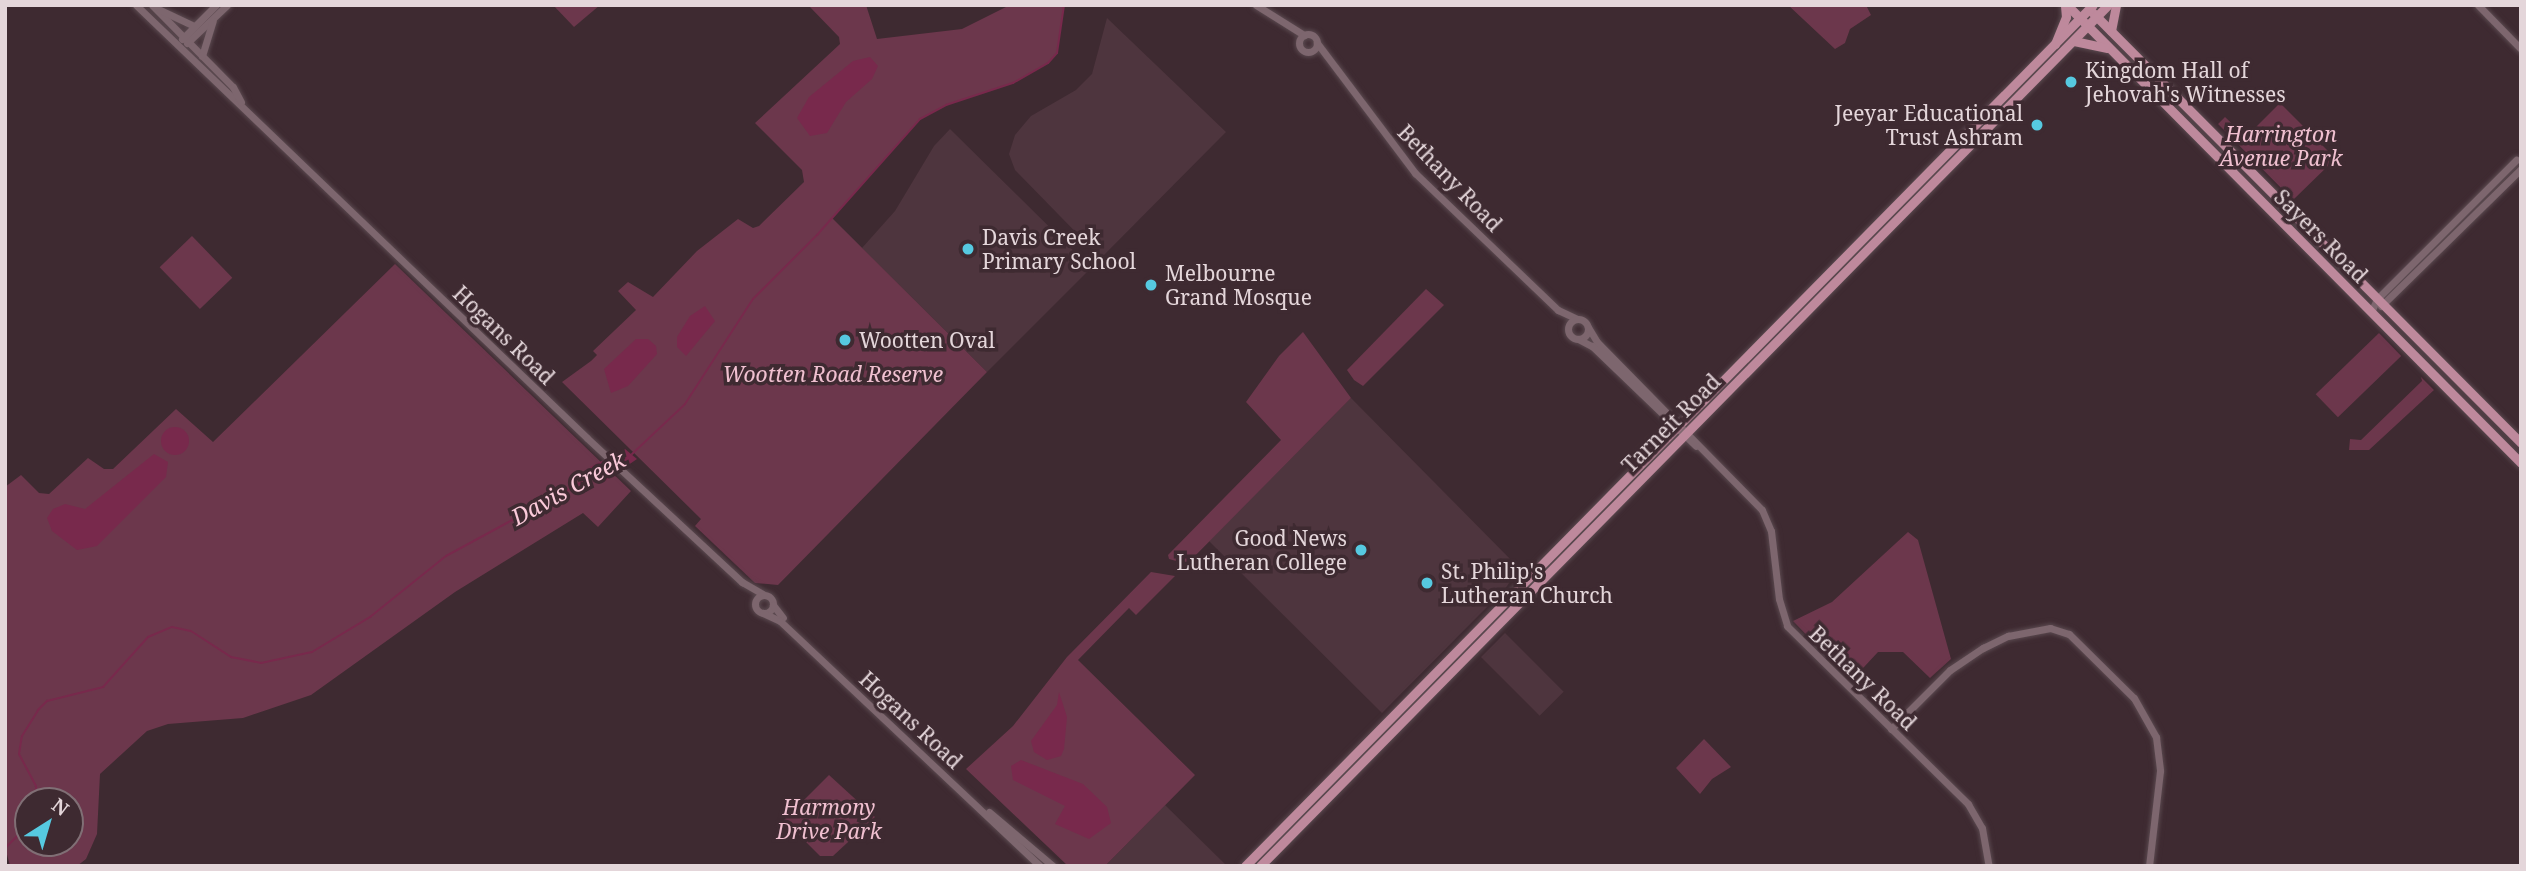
<!DOCTYPE html>
<style>
body{margin:0}
#map{position:relative;width:2526px;height:871px;overflow:hidden;background:#3e2a31;font-family:"Noto Serif",serif}
div>[style]{position:absolute}
.built>*{inset:0;background:#4e353e;transform-origin:0 0}
.green>*{inset:0;background:#6c374c;transform-origin:0 0}
.water>*{inset:0;background:#78294c}
.round{border-radius:50%}
.stream>*{height:2px;margin:-1px;padding:0 1px;transform-origin:1px;border-radius:1px;background:#78294c}
.roads{filter:drop-shadow(0 0 2px #5a494f) drop-shadow(0 0 2px #5a494f)}
.minor>*{height:7px;margin:-3.5px;padding:0 3.5px;transform-origin:3.5px;border-radius:3.5px;background:#7d666e}
.minor>.ring{margin:-3.5px;padding:0;box-sizing:content-box;background:none;border:7px solid #7d666e;border-radius:50%}
.major>*{height:9px;margin:-4.5px;padding:0 4.5px;transform-origin:4.5px;border-radius:4.5px;background:#be899c}
.dots>*{width:19px;height:19px;translate:-50% -50%;box-sizing:border-box;border:4px solid #3e2a31;border-radius:50%}
span{translate:-50% -50%;white-space:nowrap;text-align:center;line-height:1.15;-webkit-text-stroke:7px #3e2a31;paint-order:stroke}
.poi-label{font-size:21px;color:#e4d6da}
.left{translate:0 -50%;text-align:left}
.right{translate:-100% -50%;text-align:right}
.park-label{font-size:21px;color:#f0c0d0;font-style:italic}
.street-label{font-size:21px;color:#e4d6da}
.water-label{font-size:23px;color:#fbcada;font-style:italic}
.frame{position:absolute;inset:0;border:7px solid #e4d6da;pointer-events:none}
.north{position:absolute;left:14px;top:787px;width:70px;height:70px;box-sizing:border-box;background:#3e2a31;border:2px solid #806f75;border-radius:50%;rotate:37deg;font-size:19px;font-weight:700;line-height:28px;text-align:center;color:#e4d6da}
.north::after{content:'';display:block;margin:auto;width:24px;height:32px;background:#56c9e0;clip-path:polygon(50% 0,100% 100%,50% 72%,0 100%)}
</style>
<div id="map">
<div class="built">
<i style="clip-path:polygon(1107px 18px,1226px 132px,1104px 255px,1098px 255px,1015px 170px,1009px 154px,1015px 135px,1031px 116px,1076px 90px,1092px 74px)"></i>
<i style="clip-path:polygon(950px 129px,1091px 268px,987px 372px,862px 248px,895px 211px,934px 146px)"></i>
<i style="clip-path:polygon(1351px 398px,1519px 568px,1505px 589px,1382px 713px,1209px 541px)"></i>
<i style="left:1505px;top:633px;width:83px;height:34px;rotate:45deg"></i>
<i style="clip-path:polygon(1165px 805px,1227px 866px,1105px 866px)"></i>
</div>
<div class="green">
<i style="clip-path:polygon(553px 5px,600px 5px,574px 27px)"></i>
<i style="clip-path:polygon(808px 5px,866px 5px,877px 39px,962px 29px,1010px 5px,1064px 5px,1057px 53px,1048px 63px,1013px 83px,946px 105px,920px 119px,832px 218px,987px 372px,778px 585px,755px 583px,695px 526px,701px 519px,562px 382px,591px 361px,597px 355px,593px 351px,636px 310px,618px 291px,628px 282px,653px 297px,697px 251px,738px 219px,753px 228px,759px 226px,804px 182px,802px 170px,755px 123px,840px 44px,839px 37px)"></i>
<i style="clip-path:polygon(1788px 5px,1866px 5px,1871px 15px,1850px 29px,1845px 43px,1835px 49px)"></i>
<i style="clip-path:polygon(2280px 103px,2332px 155px,2331px 163px,2293px 200px,2218px 124px,2225px 117px,2246px 137px)"></i>
<i style="left:192px;top:236px;width:58px;height:45px;rotate:46deg"></i>
<i style="clip-path:polygon(evenodd,395px 264px,631px 491px,598px 527px,583px 513px,455px 592px,311px 695px,243px 718px,168px 724px,147px 731px,100px 774px,97px 834px,86px 859px,77px 866px,10px 866px,5px 847px,5px 487px,21px 475px,39px 493px,49px 494px,88px 458px,104px 469px,113px 469px,176px 409px,213px 442px,395px 264px,28px 801px,70px 801px,70px 843px,28px 843px,28px 801px)"></i>
<i style="clip-path:polygon(1426px 289px,1444px 305px,1363px 386px,1354px 380px,1347px 370px)"></i>
<i style="clip-path:polygon(1303px 332px,1351px 398px,1187px 564px,1169px 559px,1168px 555px,1281px 440px,1246px 402px,1279px 356px)"></i>
<i style="left:2379px;top:333px;width:32px;height:88px;rotate:46deg"></i>
<i style="clip-path:polygon(2421px 377px,2434px 390px,2369px 450px,2349px 450px,2350px 439px,2361px 440px,2422px 381px)"></i>
<i style="clip-path:polygon(1908px 532px,1918px 540px,1951px 659px,1930px 678px,1903px 652px,1878px 652px,1851px 681px,1793px 621px,1832px 602px)"></i>
<i style="clip-path:polygon(1151px 572px,1175px 576px,1136px 615px,1129px 608px,1078px 660px,1195px 775px,1105px 866px,1068px 866px,966px 769px,1013px 726px,1067px 657px)"></i>
<i style="clip-path:polygon(1704px 739px,1731px 767px,1712px 779px,1700px 794px,1676px 768px)"></i>
<i style="clip-path:polygon(829px 775px,875px 817px,833px 856px,820px 856px,784px 820px)"></i>
</div>
<div class="water">
<i style="clip-path:polygon(870px 57px,878px 66px,872px 79px,846px 102px,827px 133px,810px 136px,797px 118px,809px 97px,853px 61px)"></i>
<i style="clip-path:polygon(705px 306px,715px 321px,686px 356px,677px 347px,677px 337px,690px 316px)"></i>
<i style="clip-path:polygon(636px 339px,648px 339px,656px 346px,657px 354px,628px 386px,611px 393px,604px 369px)"></i>
<i class="round" style="left:161px;top:427px;width:28px;height:28px"></i>
<i style="clip-path:polygon(625px 449px,637px 459px,602px 483px,590px 467px)"></i>
<i style="clip-path:polygon(154px 454px,168px 462px,166px 477px,97px 546px,77px 550px,52px 531px,47px 518px,53px 509px,65px 504px,85px 509px)"></i>
<i style="clip-path:polygon(1059px 692px,1067px 717px,1064px 749px,1061px 756px,1047px 760px,1034px 752px,1031px 741px,1057px 705px)"></i>
<i style="clip-path:polygon(1021px 760px,1083px 784px,1107px 807px,1111px 823px,1089px 839px,1055px 824px,1065px 806px,1013px 780px,1011px 766px)"></i>
</div>
<div class="stream">
<i style="left:632px;top:454px;width:73px;rotate:-43.3deg"></i>
<i style="left:685px;top:404px;width:125px;rotate:-57.1deg"></i>
<i style="left:753px;top:299px;width:91px;rotate:-45deg"></i>
<i style="left:817px;top:235px;width:155px;rotate:-48.4deg"></i>
<i style="left:920px;top:119px;width:30px;rotate:-28deg"></i>
<i style="left:946px;top:105px;width:71px;rotate:-18.2deg"></i>
<i style="left:1013px;top:83px;width:40px;rotate:-29.7deg"></i>
<i style="left:1048px;top:63px;width:13px;rotate:-48deg"></i>
<i style="left:1057px;top:53px;width:49px;rotate:-81.7deg"></i>
<i style="left:37px;top:801px;width:15px;rotate:-94deg"></i>
<i style="left:36px;top:786px;width:36px;rotate:-118deg"></i>
<i style="left:19px;top:754px;width:18px;rotate:-81deg"></i>
<i style="left:22px;top:736px;width:31px;rotate:-58deg"></i>
<i style="left:38px;top:710px;width:13px;rotate:-45deg"></i>
<i style="left:47px;top:701px;width:58px;rotate:-14deg"></i>
<i style="left:103px;top:687px;width:67px;rotate:-48deg"></i>
<i style="left:148px;top:637px;width:26px;rotate:-23deg"></i>
<i style="left:172px;top:627px;width:19px;rotate:12deg"></i>
<i style="left:191px;top:631px;width:48px;rotate:33deg"></i>
<i style="left:231px;top:657px;width:31px;rotate:11deg"></i>
<i style="left:261px;top:663px;width:52px;rotate:-12.2deg"></i>
<i style="left:312px;top:652px;width:68px;rotate:-31.1deg"></i>
<i style="left:370px;top:617px;width:97px;rotate:-38.8deg"></i>
<i style="left:446px;top:556px;width:172px;rotate:-28.5deg"></i>
<i style="left:5px;top:848px;width:32px;rotate:-44deg"></i>
</div>
<div class="roads">
<div class="minor">
<i style="left:136px;top:5px;width:625px;rotate:43.83deg"></i>
<i style="left:587px;top:438px;width:212px;rotate:42.9deg"></i>
<i style="left:742px;top:582px;width:24px;rotate:30deg"></i>
<i style="left:152px;top:5px;width:115px;rotate:45.4deg"></i>
<i style="left:233px;top:87px;width:17px;rotate:62deg"></i>
<i style="left:1256px;top:5px;width:57px;rotate:32deg"></i>
<i style="left:2478px;top:5px;width:62px;rotate:45.7deg"></i>
<i style="left:160px;top:10px;width:38px;rotate:25deg"></i>
<i class="ring" style="left:1299px;top:34px;width:11px;height:11px"></i>
<i style="left:182px;top:39px;width:48px;rotate:-45deg"></i>
<i style="left:187px;top:43px;width:55px;rotate:-43.5deg"></i>
<i style="left:1317px;top:43px;width:163px;rotate:53deg"></i>
<i style="left:1415px;top:173px;width:198px;rotate:43.8deg"></i>
<i style="left:1558px;top:310px;width:21px;rotate:25deg"></i>
<i style="left:202px;top:56px;width:37px;rotate:-73deg"></i>
<i style="left:2381px;top:306px;width:196px;rotate:-44.4deg"></i>
<i style="left:2371px;top:312px;width:14px;rotate:-65deg"></i>
<i style="left:2377px;top:299px;width:197px;rotate:-45deg"></i>
<i class="ring" style="left:1568px;top:319px;width:13px;height:13px"></i>
<i style="left:1588px;top:327px;width:17px;rotate:59deg"></i>
<i style="left:1597px;top:342px;width:235px;rotate:45.5deg"></i>
<i style="left:1762px;top:510px;width:23px;rotate:67deg"></i>
<i style="left:1771px;top:531px;width:68px;rotate:83.3deg"></i>
<i style="left:1779px;top:599px;width:28px;rotate:73deg"></i>
<i style="left:1787px;top:626px;width:254px;rotate:44.5deg"></i>
<i style="left:1968px;top:804px;width:28px;rotate:60deg"></i>
<i style="left:1982px;top:828px;width:39px;rotate:80deg"></i>
<i style="left:1578px;top:339px;width:16px;rotate:27deg"></i>
<i style="left:1592px;top:346px;width:144px;rotate:43.9deg"></i>
<i class="ring" style="left:755px;top:595px;width:11px;height:11px"></i>
<i style="left:773px;top:605px;width:16px;rotate:52deg"></i>
<i style="left:763px;top:613px;width:19px;rotate:25deg"></i>
<i style="left:780px;top:621px;width:357px;rotate:43.3deg"></i>
<i style="left:1891px;top:729px;width:83px;rotate:-45deg"></i>
<i style="left:1950px;top:670px;width:40px;rotate:-34deg"></i>
<i style="left:1983px;top:648px;width:28px;rotate:-26deg"></i>
<i style="left:2008px;top:636px;width:43px;rotate:-10.8deg"></i>
<i style="left:2050px;top:628px;width:20px;rotate:18deg"></i>
<i style="left:2069px;top:634px;width:91px;rotate:44.6deg"></i>
<i style="left:2134px;top:698px;width:45px;rotate:60.6deg"></i>
<i style="left:2156px;top:737px;width:34px;rotate:83deg"></i>
<i style="left:2160px;top:771px;width:96px;rotate:96.6deg"></i>
<i style="left:989px;top:812px;width:84px;rotate:40.2deg"></i>
</div>
<div class="major">
<i style="left:2067px;top:5px;width:645px;rotate:45.25deg"></i>
<i style="left:2092px;top:12px;width:608px;rotate:45.13deg"></i>
<i style="left:2111px;top:31px;width:26px;rotate:-79deg"></i>
<i style="left:2074px;top:41px;width:34px;rotate:12deg"></i>
<i style="left:2055px;top:44px;width:29px;rotate:-68deg"></i>
<i style="left:2066px;top:17px;width:12px;rotate:-95deg"></i>
<i style="left:1245px;top:866px;width:1208px;rotate:-45.44deg"></i>
<i style="left:1260px;top:866px;width:1208px;rotate:-45.44deg"></i>
</div>
</div>
<div class="dots">
<i style="left:2071px;top:82px;background:#56c9e0"></i>
<i style="left:2037px;top:125px;background:#56c9e0"></i>
<i style="left:968px;top:249px;background:#56c9e0"></i>
<i style="left:1151px;top:285px;background:#56c9e0"></i>
<i style="left:845px;top:340px;background:#56c9e0"></i>
<i style="left:1361px;top:550px;background:#56c9e0"></i>
<i style="left:1427px;top:583px;background:#56c9e0"></i>
</div>
<div class="poi-label">
<span class="left" style="left:2085px;top:82px">Kingdom Hall of<br>Jehovah's Witnesses</span>
<span class="right" style="left:2023px;top:125px">Jeeyar Educational<br>Trust Ashram</span>
<span class="left" style="left:982px;top:249px">Davis Creek<br>Primary School</span>
<span class="left" style="left:1165px;top:285px">Melbourne<br>Grand Mosque</span>
<span class="left" style="left:859px;top:340px">Wootten Oval</span>
<span class="right" style="left:1347px;top:550px">Good News<br>Lutheran College</span>
<span class="left" style="left:1441px;top:583px">St. Philip's<br>Lutheran Church</span>
</div>
<div class="park-label">
<span style="left:2281px;top:146px">Harrington<br>Avenue Park</span>
<span style="left:833px;top:374px">Wootten Road Reserve</span>
<span style="left:829px;top:819px">Harmony<br>Drive Park</span>
</div>
<div class="street-label">
<span style="left:1450px;top:178px;rotate:46deg">Bethany Road</span>
<span style="left:2321px;top:236px;rotate:45deg">Sayers Road</span>
<span style="left:504px;top:335px;rotate:44deg">Hogans Road</span>
<span style="left:1671px;top:423px;rotate:-45deg">Tarneit Road</span>
<span style="left:1863px;top:678px;rotate:44deg">Bethany Road</span>
<span style="left:911px;top:720px;rotate:43deg">Hogans Road</span>
</div>
<div class="water-label">
<span style="left:568px;top:488px;rotate:-29deg">Davis Creek</span>
</div>
<div class="frame"></div>
<div class="north">N</div>
</div>
